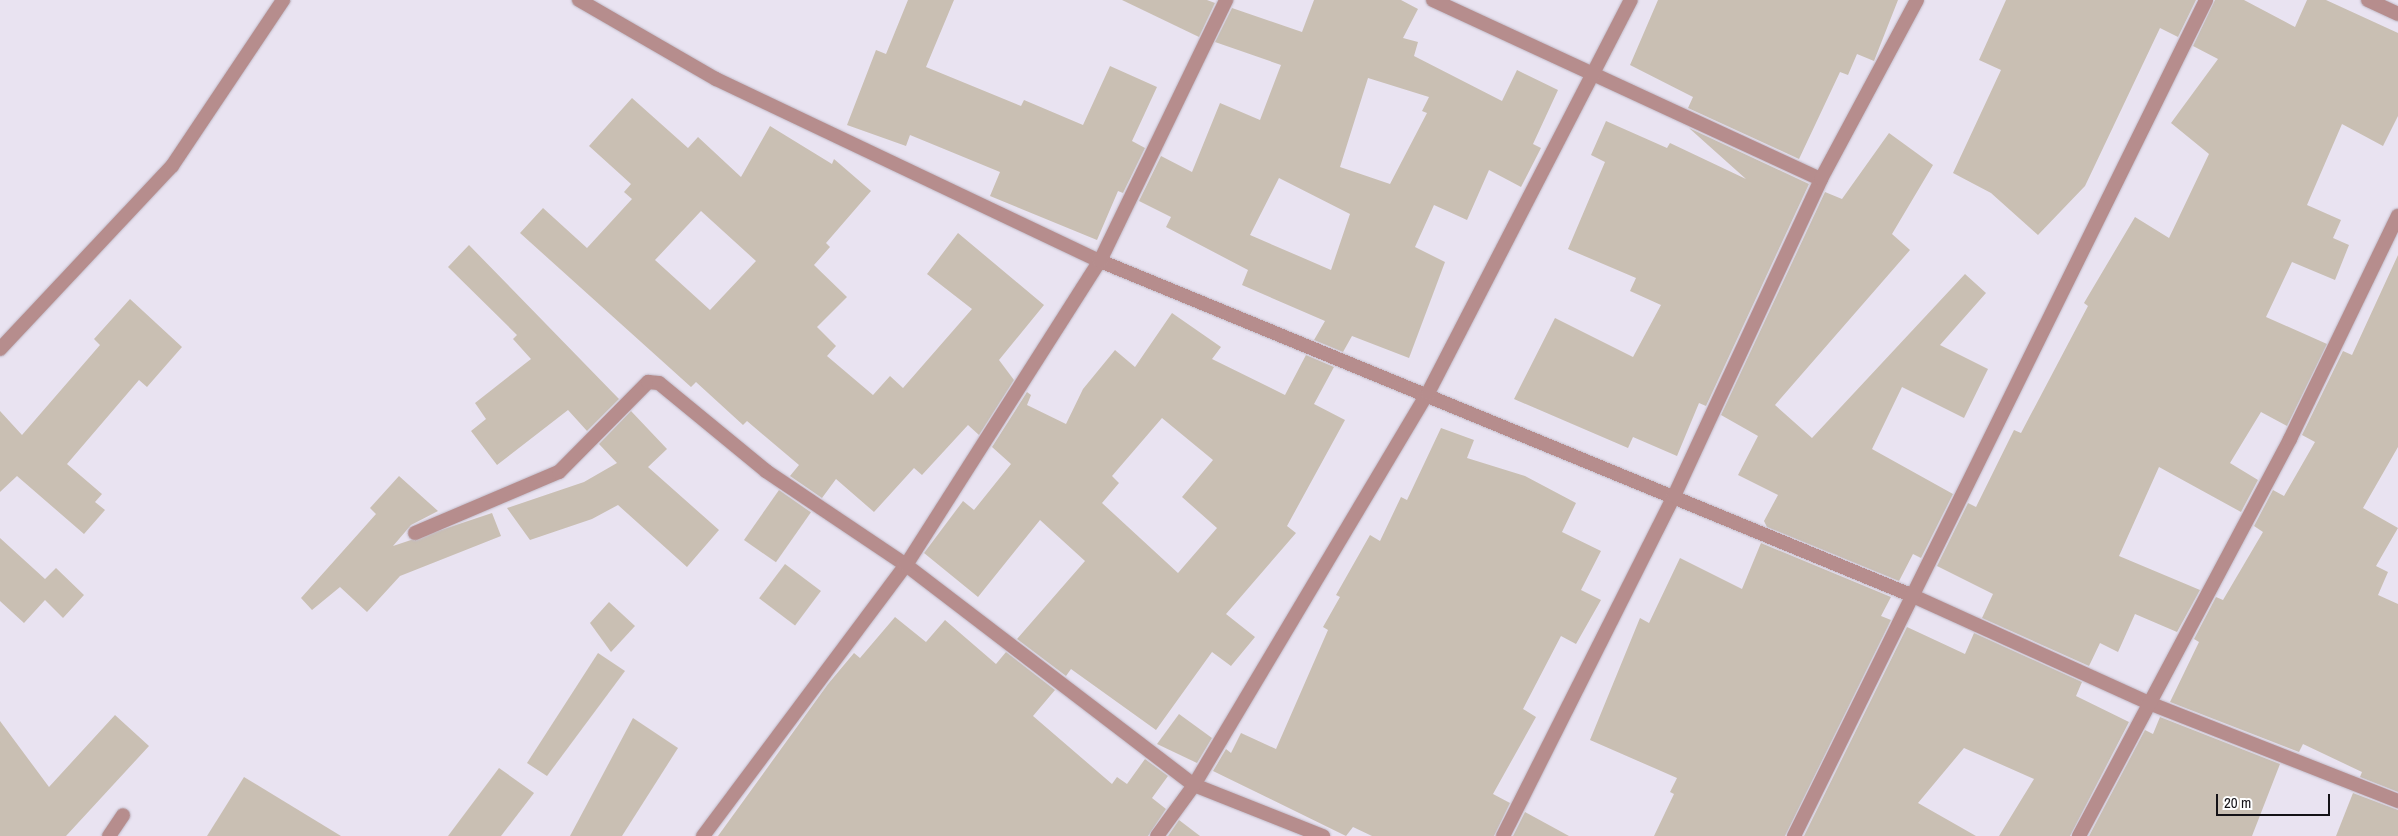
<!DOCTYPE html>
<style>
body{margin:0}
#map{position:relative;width:2398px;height:836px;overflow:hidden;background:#e9e3f1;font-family:"Archivo Narrow",sans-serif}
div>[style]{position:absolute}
.building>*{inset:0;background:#c9bfb3;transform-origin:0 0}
.roads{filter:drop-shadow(0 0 1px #c3bdca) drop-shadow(0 0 1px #c3bdca)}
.minor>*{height:14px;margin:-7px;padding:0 7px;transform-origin:7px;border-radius:7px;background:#b68d8d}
span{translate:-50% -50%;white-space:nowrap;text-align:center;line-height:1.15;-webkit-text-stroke:4px #fff;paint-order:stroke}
.scale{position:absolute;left:2216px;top:794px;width:114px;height:22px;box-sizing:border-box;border:2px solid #141217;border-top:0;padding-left:6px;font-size:15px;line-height:18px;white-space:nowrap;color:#141217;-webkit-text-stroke:4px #fff;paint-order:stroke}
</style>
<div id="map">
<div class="building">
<i style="clip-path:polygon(908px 0,954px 0,926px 67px,1021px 106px,1024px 100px,1083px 125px,1110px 66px,1157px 87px,1132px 141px,1145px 148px,1123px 193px,1118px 191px,1097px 240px,990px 196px,1000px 172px,910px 135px,906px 146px,847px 125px,876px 50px,886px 54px)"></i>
<i style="clip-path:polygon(1122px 0,1207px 0,1215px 3px,1199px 37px)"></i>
<i style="clip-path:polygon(evenodd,1314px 0,1401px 0,1418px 9px,1403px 38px,1418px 42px,1414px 56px,1502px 101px,1517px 70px,1558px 90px,1533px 144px,1541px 148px,1521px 187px,1489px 170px,1467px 220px,1434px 205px,1415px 247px,1445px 262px,1409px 358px,1352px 336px,1343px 352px,1314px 340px,1325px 321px,1242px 285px,1248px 270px,1166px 227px,1171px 217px,1139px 201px,1161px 156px,1192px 172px,1220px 103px,1260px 120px,1281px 65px,1215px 42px,1232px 8px,1302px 32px,1314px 0,1368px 78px,1429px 97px,1422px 111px,1427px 113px,1390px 184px,1340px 167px,1368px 78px,1314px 0,1279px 178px,1350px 214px,1331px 270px,1250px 235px,1279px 178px)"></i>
<i style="clip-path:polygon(1658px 0,1898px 0,1874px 61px,1857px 54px,1848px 75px,1840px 72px,1799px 159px,1688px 108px,1693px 97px,1630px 65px)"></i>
<i style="clip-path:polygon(2006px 0,2196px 0,2178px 37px,2160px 28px,2085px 186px,2038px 235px,1991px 193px,1953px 173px,2001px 70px,1979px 60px)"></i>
<i style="clip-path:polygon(2215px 0,2244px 0,2295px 27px,2307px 0,2326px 0,2398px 33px,2398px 116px,2383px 146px,2342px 124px,2307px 205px,2341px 220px,2333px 238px,2349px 245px,2335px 280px,2292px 262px,2266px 317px,2327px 344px,2287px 426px,2261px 412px,2230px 463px,2258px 480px,2241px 512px,2159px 467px,2119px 556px,2200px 590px,2177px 632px,2135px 614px,2118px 652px,2100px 643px,2089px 666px,1982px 618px,1993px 594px,1937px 566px,1968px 503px,1976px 507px,2014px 430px,2021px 433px,2088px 306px,2084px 303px,2135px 217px,2169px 238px,2209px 154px,2171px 123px,2218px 59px,2193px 46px)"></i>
<i style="clip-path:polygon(evenodd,632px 98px,688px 148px,698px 137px,741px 177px,770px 126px,832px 164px,834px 159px,871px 191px,826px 243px,830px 247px,814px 265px,847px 297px,817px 327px,836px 346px,827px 356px,873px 395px,890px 376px,903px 388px,972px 309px,927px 274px,958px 233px,1044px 305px,999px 360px,1014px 380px,979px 435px,968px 425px,922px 475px,914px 468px,874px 512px,836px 479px,822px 498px,790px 476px,799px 465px,747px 421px,743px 425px,696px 382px,691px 387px,520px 233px,543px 208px,587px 248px,632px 199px,624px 192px,631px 184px,589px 146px,632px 98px,701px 211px,756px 261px,710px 310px,655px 260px,701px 211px)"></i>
<i style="clip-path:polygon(1606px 121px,1667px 148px,1670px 143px,1746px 179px,1689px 128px,1809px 184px,1706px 406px,1699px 403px,1677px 456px,1633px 437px,1628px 448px,1514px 399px,1555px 318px,1633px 357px,1661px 305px,1630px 291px,1636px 278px,1568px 249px,1605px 162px,1591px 155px)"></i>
<i style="clip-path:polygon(1889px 133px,1933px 165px,1892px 234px,1910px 250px,1775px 405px,1812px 438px,1965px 274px,1986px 293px,1940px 345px,1988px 369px,1964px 418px,1902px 387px,1872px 449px,1953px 494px,1921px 558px,1913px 554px,1899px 581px,1767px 527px,1764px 521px,1778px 495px,1738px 475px,1758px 436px,1721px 415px,1825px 192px,1842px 199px)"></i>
<i style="clip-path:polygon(469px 245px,619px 399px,587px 431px,568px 410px,497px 465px,471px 431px,486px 419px,475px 403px,531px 359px,513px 339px,517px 335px,448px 267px)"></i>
<i style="clip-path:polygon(2398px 255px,2398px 447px,2363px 508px,2398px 528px,2376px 566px,2388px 572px,2378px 595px,2398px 604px,2398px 792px,2360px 777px,2362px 772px,2303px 744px,2299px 752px,2170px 702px,2199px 642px,2194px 639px,2216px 597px,2223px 600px,2263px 532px,2254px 526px,2273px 490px,2284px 496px,2315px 442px,2302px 435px,2343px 351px,2352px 355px)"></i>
<i style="clip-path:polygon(130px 299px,182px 347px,147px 387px,139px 380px,67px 464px,102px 494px,95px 502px,105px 510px,84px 534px,17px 476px,0 492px,0 411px,22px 435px,100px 345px,94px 339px)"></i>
<i style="clip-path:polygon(evenodd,1172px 313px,1221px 347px,1212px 359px,1285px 395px,1306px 355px,1334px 367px,1314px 404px,1345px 420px,1287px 526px,1296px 533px,1226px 614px,1255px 637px,1231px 666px,1212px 652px,1156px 730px,1071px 669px,1066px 676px,1017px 639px,1085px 561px,1040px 520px,978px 597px,924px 553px,963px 501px,974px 510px,1011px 464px,992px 447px,1027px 392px,1031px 395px,1027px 405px,1066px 424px,1083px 389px,1115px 350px,1135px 367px,1172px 313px,1162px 418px,1213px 460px,1182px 497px,1217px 528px,1178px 573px,1102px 503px,1119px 483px,1112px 476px,1162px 418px)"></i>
<i style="clip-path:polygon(631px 411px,667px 449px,648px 467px,719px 530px,687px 567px,618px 505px,592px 519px,530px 540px,507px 508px,584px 482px,617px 463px,599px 444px)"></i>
<i style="clip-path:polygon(1441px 428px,1474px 440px,1467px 458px,1525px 476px,1576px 503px,1562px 532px,1601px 551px,1581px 590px,1601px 600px,1576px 644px,1561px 636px,1523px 709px,1536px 717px,1493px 794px,1510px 803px,1494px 836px,1372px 836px,1353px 827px,1346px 836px,1213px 771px,1226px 749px,1231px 753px,1241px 733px,1276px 749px,1328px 630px,1323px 627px,1340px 597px,1336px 595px,1370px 535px,1380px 541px,1401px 497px,1407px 500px)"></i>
<i style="clip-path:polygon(399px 476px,438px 511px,411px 525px,393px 546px,492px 513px,501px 536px,400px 576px,367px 612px,340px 587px,312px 610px,301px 598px,376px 514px,370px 508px)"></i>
<i style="left:779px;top:490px;width:39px;height:61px;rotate:35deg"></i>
<i style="clip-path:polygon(0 538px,45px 579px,56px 568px,84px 595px,63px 618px,45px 600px,24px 623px,0 601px)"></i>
<i style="clip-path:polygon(1761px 543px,1891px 597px,1881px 616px,1891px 620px,1785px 836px,1654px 836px,1674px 794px,1670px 792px,1677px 778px,1590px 740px,1640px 618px,1649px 623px,1680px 558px,1742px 589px)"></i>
<i style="left:785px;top:564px;width:45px;height:43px;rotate:37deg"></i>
<i style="clip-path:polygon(609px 602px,635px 626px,611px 652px,590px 623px)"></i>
<i style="clip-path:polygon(895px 617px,926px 642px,945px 620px,996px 664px,1006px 652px,1055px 690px,1033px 716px,1112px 784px,1117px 777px,1127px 784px,1145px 759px,1168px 776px,1152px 798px,1166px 809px,1148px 836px,718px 836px,828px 684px,854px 653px,860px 658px)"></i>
<i style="clip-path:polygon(1907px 627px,1965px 654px,1974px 633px,2082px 682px,2076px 696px,2129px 722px,2070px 836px,1999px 836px,2034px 779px,1964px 748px,1918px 803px,1976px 836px,1804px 836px)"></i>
<i style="clip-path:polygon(598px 653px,625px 671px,547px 776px,527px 763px)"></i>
<i style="clip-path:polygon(1179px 714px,1212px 738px,1197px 763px,1157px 744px)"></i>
<i style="clip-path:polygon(115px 715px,149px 746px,66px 836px,0 836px,0 721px,49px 787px)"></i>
<i style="clip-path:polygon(2160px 717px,2280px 764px,2252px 836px,2089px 836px,2145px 730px,2153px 734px)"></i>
<i style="clip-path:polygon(633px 718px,678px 748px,622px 836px,570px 836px)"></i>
<i style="clip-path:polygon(499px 768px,534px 793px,501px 836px,448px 836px)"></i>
<i style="clip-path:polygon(244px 777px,341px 836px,207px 836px)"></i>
<i style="clip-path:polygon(2353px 793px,2398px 810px,2398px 836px,2336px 836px)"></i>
<i style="clip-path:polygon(1525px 812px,1569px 836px,1513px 836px)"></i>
<i style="clip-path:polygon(1179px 820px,1200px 836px,1168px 836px)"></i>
</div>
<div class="roads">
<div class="minor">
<i style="left:579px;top:0;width:158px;rotate:30deg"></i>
<i style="left:716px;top:79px;width:425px;rotate:25.4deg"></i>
<i style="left:1100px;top:261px;width:879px;rotate:22.39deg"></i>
<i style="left:1913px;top:596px;width:259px;rotate:24.4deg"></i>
<i style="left:2149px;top:703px;width:268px;rotate:21.5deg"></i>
<i style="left:1433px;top:0;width:427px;rotate:24.8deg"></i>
<i style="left:2368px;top:0;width:33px;rotate:25deg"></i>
<i style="left:0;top:349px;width:251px;rotate:-46.8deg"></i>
<i style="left:172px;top:166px;width:200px;rotate:-56.2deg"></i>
<i style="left:415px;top:533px;width:156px;rotate:-23deg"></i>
<i style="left:559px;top:472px;width:127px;rotate:-45.3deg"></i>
<i style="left:648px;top:382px;width:11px;rotate:5deg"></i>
<i style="left:659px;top:383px;width:139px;rotate:39.4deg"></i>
<i style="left:766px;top:471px;width:169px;rotate:33.9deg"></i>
<i style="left:906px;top:565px;width:362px;rotate:37.4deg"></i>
<i style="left:1194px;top:785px;width:139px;rotate:21.6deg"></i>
<i style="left:109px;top:836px;width:25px;rotate:-56deg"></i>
<i style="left:703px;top:836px;width:339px;rotate:-53.2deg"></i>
<i style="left:906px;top:565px;width:361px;rotate:-57.5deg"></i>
<i style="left:1100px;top:261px;width:290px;rotate:-64.2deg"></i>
<i style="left:1157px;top:836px;width:63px;rotate:-54deg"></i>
<i style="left:1194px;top:785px;width:457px;rotate:-59.2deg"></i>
<i style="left:1428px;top:393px;width:442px;rotate:-62.7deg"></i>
<i style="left:1503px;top:836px;width:381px;rotate:-63.3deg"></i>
<i style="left:1674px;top:496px;width:349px;rotate:-65.1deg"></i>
<i style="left:1821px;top:179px;width:203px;rotate:-61.8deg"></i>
<i style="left:1794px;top:836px;width:932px;rotate:-63.76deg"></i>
<i style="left:2079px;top:836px;width:450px;rotate:-62deg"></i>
<i style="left:2290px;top:439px;width:248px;rotate:-64.2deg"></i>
</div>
</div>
<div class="scale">20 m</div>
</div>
